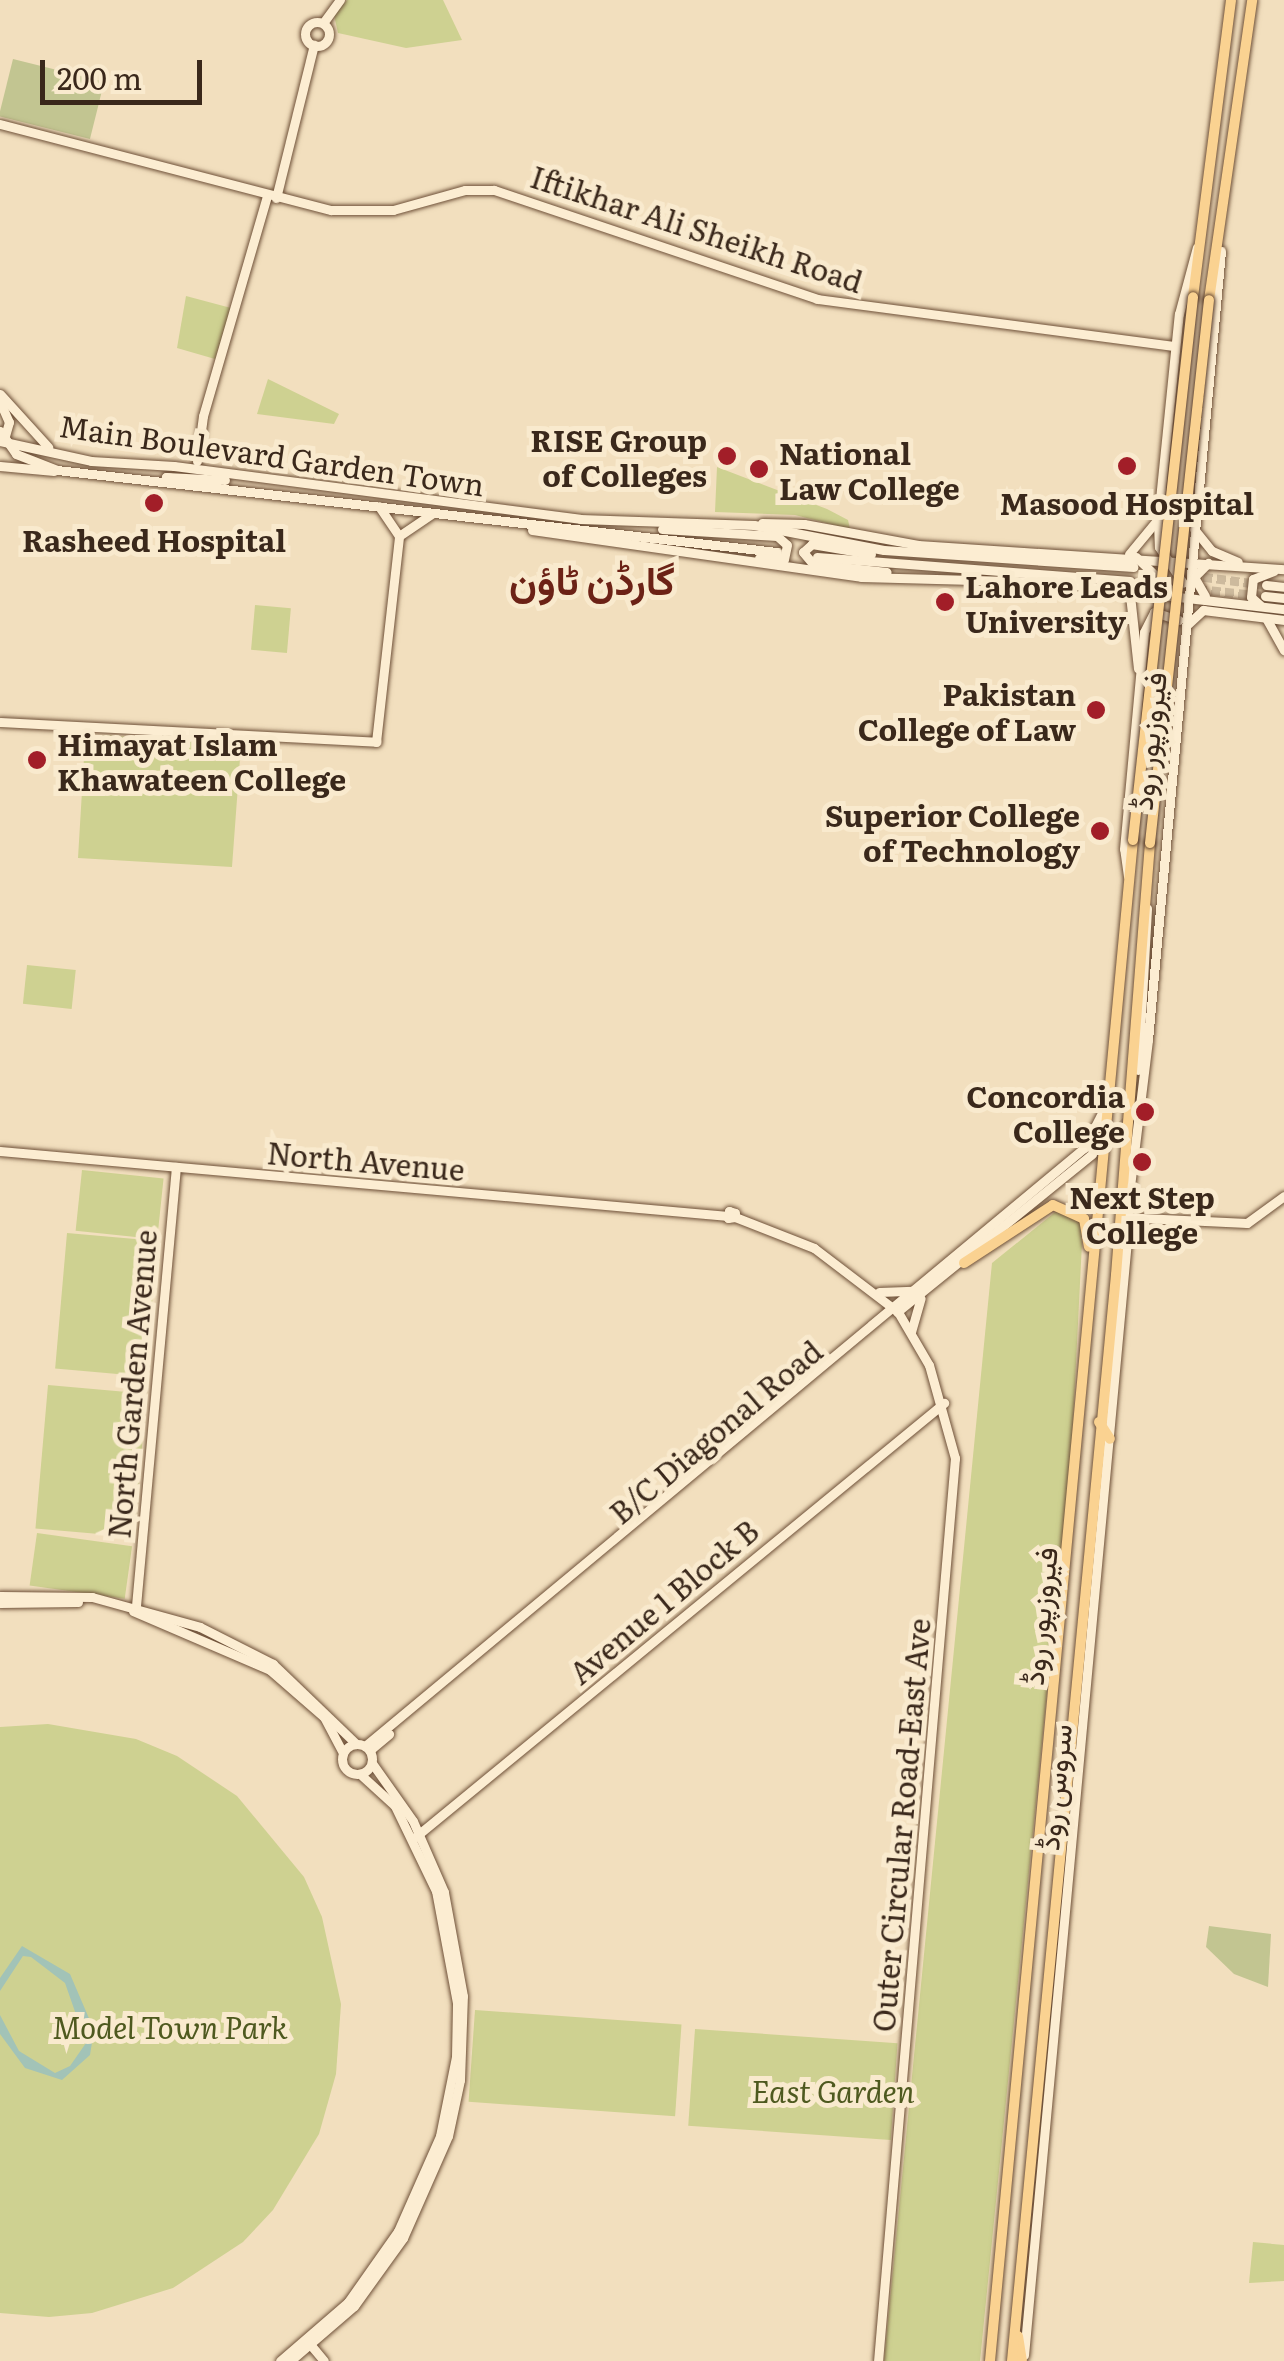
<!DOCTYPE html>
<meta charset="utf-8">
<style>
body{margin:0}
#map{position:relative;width:1284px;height:2361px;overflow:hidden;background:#f2dfbe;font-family:Literata,Vazirmatn,serif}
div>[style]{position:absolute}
.green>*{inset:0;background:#ced191;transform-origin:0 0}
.cemetery>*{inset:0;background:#c2c591;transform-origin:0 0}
.water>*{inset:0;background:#a2c3b7}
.secondary-tunnel>*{height:9px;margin-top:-4.5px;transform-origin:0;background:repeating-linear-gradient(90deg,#cdba9d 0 9px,transparent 0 13.5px)}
.roads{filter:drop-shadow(0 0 2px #6e5038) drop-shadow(0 0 2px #6e5038)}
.secondary>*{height:9px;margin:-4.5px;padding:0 4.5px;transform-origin:4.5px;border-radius:4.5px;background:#fcedd2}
.secondary>.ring{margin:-4.5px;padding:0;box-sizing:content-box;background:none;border:9px solid #fcedd2;border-radius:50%}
.primary>*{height:10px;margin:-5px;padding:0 5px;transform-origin:5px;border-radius:5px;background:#fad291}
.bridges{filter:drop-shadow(0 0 2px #5a3d2a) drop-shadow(0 0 2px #5a3d2a)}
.primary-bridge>*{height:10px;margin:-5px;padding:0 5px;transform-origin:5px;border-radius:5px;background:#fad291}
.dots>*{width:28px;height:28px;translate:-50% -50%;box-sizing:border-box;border:5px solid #f9eace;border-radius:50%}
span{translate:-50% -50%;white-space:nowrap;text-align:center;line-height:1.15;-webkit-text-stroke:10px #f9eace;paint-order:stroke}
.street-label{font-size:30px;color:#3a281b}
.poi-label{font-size:30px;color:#3a281b;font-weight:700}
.right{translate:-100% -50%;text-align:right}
.left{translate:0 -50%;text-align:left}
.park-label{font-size:30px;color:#4e591f;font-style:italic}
.district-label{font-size:40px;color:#6c2216;font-weight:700}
.scale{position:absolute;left:40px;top:60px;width:162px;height:45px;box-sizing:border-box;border:5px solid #3a281b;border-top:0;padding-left:12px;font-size:30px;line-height:35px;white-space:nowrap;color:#3a281b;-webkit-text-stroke:8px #f9eace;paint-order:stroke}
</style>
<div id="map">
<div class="green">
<i style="clip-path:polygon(347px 0,443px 0,462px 40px,406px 48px,338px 33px,334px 15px)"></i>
<i style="clip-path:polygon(186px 296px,231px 308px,215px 359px,177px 348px)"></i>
<i style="clip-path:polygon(268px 379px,339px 414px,334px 424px,257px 414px)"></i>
<i style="clip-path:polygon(717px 467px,827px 509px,848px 520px,850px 529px,795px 515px,715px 512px)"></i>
<i style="left:255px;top:605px;width:36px;height:45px;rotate:5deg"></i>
<i style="clip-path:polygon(103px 735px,241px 745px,232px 867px,78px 858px,85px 741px,102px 743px)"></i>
<i style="left:27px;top:965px;width:49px;height:39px;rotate:6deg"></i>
<i style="left:82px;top:1170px;width:82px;height:61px;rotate:6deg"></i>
<i style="clip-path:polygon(1059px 1209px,1080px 1222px,1082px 1243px,1072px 1442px,980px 2361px,884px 2361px,992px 1263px)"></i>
<i style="left:67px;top:1233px;width:91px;height:136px;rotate:5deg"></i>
<i style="left:48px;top:1385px;width:99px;height:144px;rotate:5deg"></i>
<i style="left:37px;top:1533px;width:96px;height:53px;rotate:8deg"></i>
<i style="clip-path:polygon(48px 1724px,136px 1739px,177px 1756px,237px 1796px,304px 1877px,322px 1917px,341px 2004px,336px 2074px,319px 2134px,273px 2210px,243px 2242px,173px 2288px,92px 2313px,49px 2317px,0 2313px,0 1727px)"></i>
<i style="left:475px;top:2010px;width:207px;height:92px;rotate:4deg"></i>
<i style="left:695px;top:2029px;width:203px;height:97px;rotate:4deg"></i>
<i style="clip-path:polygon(1253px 2242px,1284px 2245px,1284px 2281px,1249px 2283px)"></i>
</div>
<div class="cemetery">
<i style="left:13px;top:59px;width:94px;height:59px;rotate:14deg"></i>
<i style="clip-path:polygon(1209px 1926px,1271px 1934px,1268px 1987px,1234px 1974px,1206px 1947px)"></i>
</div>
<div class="water">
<i style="clip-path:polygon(22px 1946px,70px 1974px,94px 2030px,90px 2055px,62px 2080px,25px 2068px,0 2034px,0 2015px,19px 2051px,55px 2073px,70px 2066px,86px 2043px,65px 1983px,31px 1957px,23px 1956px,0 1991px,0 1978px)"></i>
</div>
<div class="secondary-tunnel">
<i style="left:1190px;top:575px;width:77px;rotate:7.5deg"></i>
<i style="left:1198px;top:589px;width:67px;rotate:6deg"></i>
<i style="left:1092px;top:1154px;width:53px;rotate:-44.2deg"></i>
<i style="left:1130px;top:1117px;width:48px;rotate:-80.3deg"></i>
</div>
<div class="roads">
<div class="secondary">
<i class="ring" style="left:305px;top:22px;width:15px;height:15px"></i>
<i style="left:323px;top:23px;width:29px;rotate:-54deg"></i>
<i style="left:0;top:124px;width:342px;rotate:14.6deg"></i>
<i style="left:331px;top:210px;width:62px"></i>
<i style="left:393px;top:210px;width:75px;rotate:-15.5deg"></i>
<i style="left:465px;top:190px;width:29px"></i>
<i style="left:494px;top:190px;width:341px;rotate:18.6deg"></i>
<i style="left:817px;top:299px;width:361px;rotate:7.5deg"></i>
<i style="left:276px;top:198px;width:158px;rotate:-76.1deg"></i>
<i style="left:1221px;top:251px;width:792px;rotate:95.29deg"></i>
<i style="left:1148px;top:1040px;width:164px;rotate:97deg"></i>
<i style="left:1128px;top:1203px;width:16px;rotate:117deg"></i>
<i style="left:1121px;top:1217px;width:126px;rotate:2.7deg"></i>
<i style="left:1247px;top:1223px;width:46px;rotate:-36.1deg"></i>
<i style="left:0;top:394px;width:72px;rotate:47.8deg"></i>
<i style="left:0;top:402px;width:22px;rotate:66deg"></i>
<i style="left:9px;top:422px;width:18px;rotate:106deg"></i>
<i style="left:0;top:431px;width:28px;rotate:55deg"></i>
<i style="left:16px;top:454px;width:44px;rotate:21.3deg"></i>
<i style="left:57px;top:470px;width:725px;rotate:6.5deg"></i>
<i style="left:0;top:441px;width:93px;rotate:12.4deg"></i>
<i style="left:91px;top:461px;width:83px;rotate:3.4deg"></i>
<i style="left:174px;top:466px;width:409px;rotate:7.4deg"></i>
<i style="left:580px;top:519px;width:174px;rotate:2deg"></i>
<i style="left:754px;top:525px;width:132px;rotate:10.9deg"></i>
<i style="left:884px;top:550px;width:250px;rotate:3.9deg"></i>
<i style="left:197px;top:461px;width:45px;rotate:-82.4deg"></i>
<i style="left:203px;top:416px;width:230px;rotate:-73.8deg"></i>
<i style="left:0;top:466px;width:54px;rotate:5.3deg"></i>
<i style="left:217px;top:486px;width:52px;rotate:-170deg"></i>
<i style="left:166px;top:477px;width:59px;rotate:2.9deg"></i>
<i style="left:1158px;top:521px;width:26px;rotate:88deg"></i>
<i style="left:1159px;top:547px;width:43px;rotate:56.3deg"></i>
<i style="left:762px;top:523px;width:42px;rotate:1.4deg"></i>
<i style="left:804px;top:524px;width:116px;rotate:10.4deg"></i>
<i style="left:918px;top:545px;width:367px;rotate:3.8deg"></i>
<i style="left:662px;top:529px;width:115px;rotate:3.5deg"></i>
<i style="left:777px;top:536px;width:13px;rotate:42deg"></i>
<i style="left:787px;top:545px;width:14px;rotate:102deg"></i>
<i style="left:784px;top:559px;width:25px;rotate:-178deg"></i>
<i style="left:1194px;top:529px;width:28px;rotate:51deg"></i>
<i style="left:1212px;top:551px;width:28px;rotate:23deg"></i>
<i style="left:532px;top:530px;width:332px;rotate:8.1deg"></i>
<i style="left:861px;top:577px;width:188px;rotate:1.5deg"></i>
<i style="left:1049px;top:582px;width:237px;rotate:6.6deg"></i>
<i style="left:399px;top:536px;width:41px;rotate:-34.1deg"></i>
<i style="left:871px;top:554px;width:60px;rotate:-170.4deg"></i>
<i style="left:812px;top:544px;width:12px;rotate:138deg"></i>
<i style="left:803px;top:552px;width:16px;rotate:50deg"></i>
<i style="left:813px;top:564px;width:74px;rotate:6.2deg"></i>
<i style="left:1129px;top:554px;width:45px;rotate:-50.4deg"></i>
<i style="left:1158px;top:519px;width:206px;rotate:-84.2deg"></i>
<i style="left:1179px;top:314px;width:69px;rotate:-75deg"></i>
<i style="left:817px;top:557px;width:314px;rotate:4.4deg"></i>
<i style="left:1136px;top:557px;width:54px;rotate:43.5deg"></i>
<i style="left:1266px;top:585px;width:18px;rotate:6deg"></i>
<i style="left:1130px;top:589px;width:35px;rotate:-24deg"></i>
<i style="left:1121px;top:592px;width:9px;rotate:18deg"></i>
<i style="left:1130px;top:595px;width:74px;rotate:83.8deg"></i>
<i style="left:1205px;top:596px;width:22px;rotate:-120deg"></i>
<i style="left:1194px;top:577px;width:20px;rotate:-45deg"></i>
<i style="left:1265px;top:596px;width:19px;rotate:6deg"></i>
<i style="left:1260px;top:605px;width:12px;rotate:-138deg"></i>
<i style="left:1251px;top:597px;width:18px;rotate:-84deg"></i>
<i style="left:1253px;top:579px;width:22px;rotate:-21deg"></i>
<i style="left:1266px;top:618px;width:37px;rotate:61deg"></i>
<i style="left:1188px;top:624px;width:21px;rotate:-43deg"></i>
<i style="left:1203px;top:610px;width:82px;rotate:7deg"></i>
<i style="left:0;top:722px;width:377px;rotate:3deg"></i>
<i style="left:376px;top:742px;width:207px;rotate:-83.6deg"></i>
<i style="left:399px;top:536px;width:36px;rotate:-124deg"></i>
<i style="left:1128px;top:876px;width:27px;rotate:-98deg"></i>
<i style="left:1124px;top:849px;width:218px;rotate:-84.7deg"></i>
<i style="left:1144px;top:632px;width:22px;rotate:-63deg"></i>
<i style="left:1154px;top:612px;width:26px;rotate:18deg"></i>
<i style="left:1138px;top:1070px;width:162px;rotate:-86.8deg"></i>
<i style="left:0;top:1151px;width:731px;rotate:5.1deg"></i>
<i style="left:729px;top:1211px;width:6px;rotate:18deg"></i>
<i style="left:735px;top:1213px;width:4px;rotate:90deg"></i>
<i style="left:735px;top:1217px;width:7px;rotate:172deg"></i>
<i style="left:728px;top:1218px;width:7px;rotate:-82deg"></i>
<i style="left:735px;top:1217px;width:85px;rotate:21.4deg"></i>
<i style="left:814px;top:1248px;width:106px;rotate:37.3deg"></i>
<i style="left:898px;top:1312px;width:61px;rotate:59.7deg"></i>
<i style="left:929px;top:1365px;width:97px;rotate:74.4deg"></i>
<i style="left:955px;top:1458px;width:906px;rotate:94.87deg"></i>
<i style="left:879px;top:1292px;width:34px;rotate:-2deg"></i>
<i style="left:897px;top:1312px;width:251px;rotate:-39deg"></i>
<i style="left:911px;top:1332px;width:35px;rotate:-74deg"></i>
<i style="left:0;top:1596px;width:92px;rotate:0.6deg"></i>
<i style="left:92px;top:1597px;width:112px;rotate:15.5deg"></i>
<i style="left:200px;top:1627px;width:82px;rotate:26.9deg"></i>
<i style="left:273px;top:1664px;width:115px;rotate:43.9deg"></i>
<i style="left:0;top:1603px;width:78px;rotate:-0.7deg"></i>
<i style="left:136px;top:1606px;width:441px;rotate:-84.8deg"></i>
<i style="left:133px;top:1611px;width:149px;rotate:23.3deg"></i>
<i style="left:270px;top:1670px;width:72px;rotate:41deg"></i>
<i style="left:324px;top:1717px;width:41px;rotate:62.2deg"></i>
<i class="ring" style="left:342px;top:1744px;width:21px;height:21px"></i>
<i style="left:365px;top:1746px;width:935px;rotate:-39.75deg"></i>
<i style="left:1084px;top:1148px;width:51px;rotate:-62.9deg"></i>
<i style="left:370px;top:1750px;width:25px;rotate:-40deg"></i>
<i style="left:414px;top:1838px;width:686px;rotate:-39.38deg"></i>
<i style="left:309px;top:2343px;width:23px;rotate:50deg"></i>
<i style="left:1024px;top:2355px;width:1142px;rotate:-84.72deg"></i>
<i style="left:280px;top:2361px;width:90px;rotate:-40.9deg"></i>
<i style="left:348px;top:2302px;width:87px;rotate:-54.8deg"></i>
<i style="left:398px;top:2231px;width:104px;rotate:-66.1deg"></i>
<i style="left:440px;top:2136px;width:81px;rotate:-78.6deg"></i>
<i style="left:456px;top:2057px;width:54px;rotate:-88.9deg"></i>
<i style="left:457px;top:2003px;width:114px;rotate:-100.6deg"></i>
<i style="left:436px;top:1891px;width:94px;rotate:-115.8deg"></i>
<i style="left:395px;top:1806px;width:47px;rotate:-137.6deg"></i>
<i style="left:290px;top:2361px;width:84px;rotate:-40.7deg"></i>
<i style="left:354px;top:2306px;width:84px;rotate:-54.2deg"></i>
<i style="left:403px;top:2238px;width:111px;rotate:-66.2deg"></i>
<i style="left:448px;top:2136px;width:57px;rotate:-77.9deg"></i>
<i style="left:460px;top:2080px;width:84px;rotate:-88deg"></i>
<i style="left:463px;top:1996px;width:106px;rotate:-100.4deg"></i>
<i style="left:444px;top:1892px;width:77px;rotate:-113.6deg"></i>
<i style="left:413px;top:1821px;width:71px;rotate:-125.3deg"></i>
</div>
<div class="primary">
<i style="left:1193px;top:297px;width:299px;rotate:-82.7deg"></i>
<i style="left:1209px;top:300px;width:303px;rotate:-81.8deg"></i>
<i style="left:964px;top:1263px;width:106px;rotate:-33.1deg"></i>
<i style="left:1053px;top:1205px;width:34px;rotate:24deg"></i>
<i style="left:1084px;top:1219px;width:28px;rotate:80deg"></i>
<i style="left:1099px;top:1422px;width:20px;rotate:57deg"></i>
<i style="left:1018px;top:2336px;width:25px;rotate:81deg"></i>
<i style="left:990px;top:2361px;width:1528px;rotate:-84.63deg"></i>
<i style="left:1012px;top:2361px;width:1091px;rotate:-84.53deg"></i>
<i style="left:1116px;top:1275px;width:433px;rotate:-85.5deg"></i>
</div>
</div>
<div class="bridges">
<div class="primary-bridge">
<i style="left:1133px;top:840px;width:546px;rotate:-83.69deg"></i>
<i style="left:1150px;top:843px;width:546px;rotate:-83.8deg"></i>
</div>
</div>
<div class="dots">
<i style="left:727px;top:456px;background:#a21e28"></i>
<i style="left:1127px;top:466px;background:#a21e28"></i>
<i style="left:759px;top:469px;background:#a21e28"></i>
<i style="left:154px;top:503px;background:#a21e28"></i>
<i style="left:945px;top:602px;background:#a21e28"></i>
<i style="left:1096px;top:710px;background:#a21e28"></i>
<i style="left:37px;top:760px;background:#a21e28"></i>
<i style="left:1100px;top:831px;background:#a21e28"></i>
<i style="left:1145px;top:1112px;background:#a21e28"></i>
<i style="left:1142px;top:1162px;background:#a21e28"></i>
</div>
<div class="street-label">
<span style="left:697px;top:228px;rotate:18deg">Iftikhar Ali Sheikh Road</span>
<span style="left:272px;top:454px;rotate:8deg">Main Boulevard Garden Town</span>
<span style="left:1147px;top:741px;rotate:-84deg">فیروزپور روڈ</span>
<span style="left:366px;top:1160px;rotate:5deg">North Avenue</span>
<span style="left:131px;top:1384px;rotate:-85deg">North Garden Avenue</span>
<span style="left:715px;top:1431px;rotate:-40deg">B/C Diagonal Road</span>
<span style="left:663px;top:1601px;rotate:-40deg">Avenue 1 Block B</span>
<span style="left:1038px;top:1616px;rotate:-84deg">فیروزپور روڈ</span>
<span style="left:1053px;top:1787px;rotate:-84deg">سروس روڈ</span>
<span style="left:900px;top:1825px;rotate:-85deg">Outer Circular Road-East Ave</span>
</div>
<div class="poi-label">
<span class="right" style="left:707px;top:456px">RISE Group<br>of Colleges</span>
<span class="left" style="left:779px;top:469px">National<br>Law College</span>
<span style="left:1127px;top:502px">Masood Hospital</span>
<span style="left:154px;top:539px">Rasheed Hospital</span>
<span class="left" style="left:965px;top:602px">Lahore Leads<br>University</span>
<span class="right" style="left:1076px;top:710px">Pakistan<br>College of Law</span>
<span class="left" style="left:57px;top:760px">Himayat Islam<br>Khawateen College</span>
<span class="right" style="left:1080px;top:831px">Superior College<br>of Technology</span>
<span class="right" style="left:1125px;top:1112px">Concordia<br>College</span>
<span style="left:1142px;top:1213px">Next Step<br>College</span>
</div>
<div class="park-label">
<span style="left:170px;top:2026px">Model Town Park</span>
<span style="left:833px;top:2090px">East Garden</span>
</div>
<div class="district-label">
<span style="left:592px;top:578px">گارڈن ٹاؤن</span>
</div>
<div class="scale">200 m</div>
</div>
